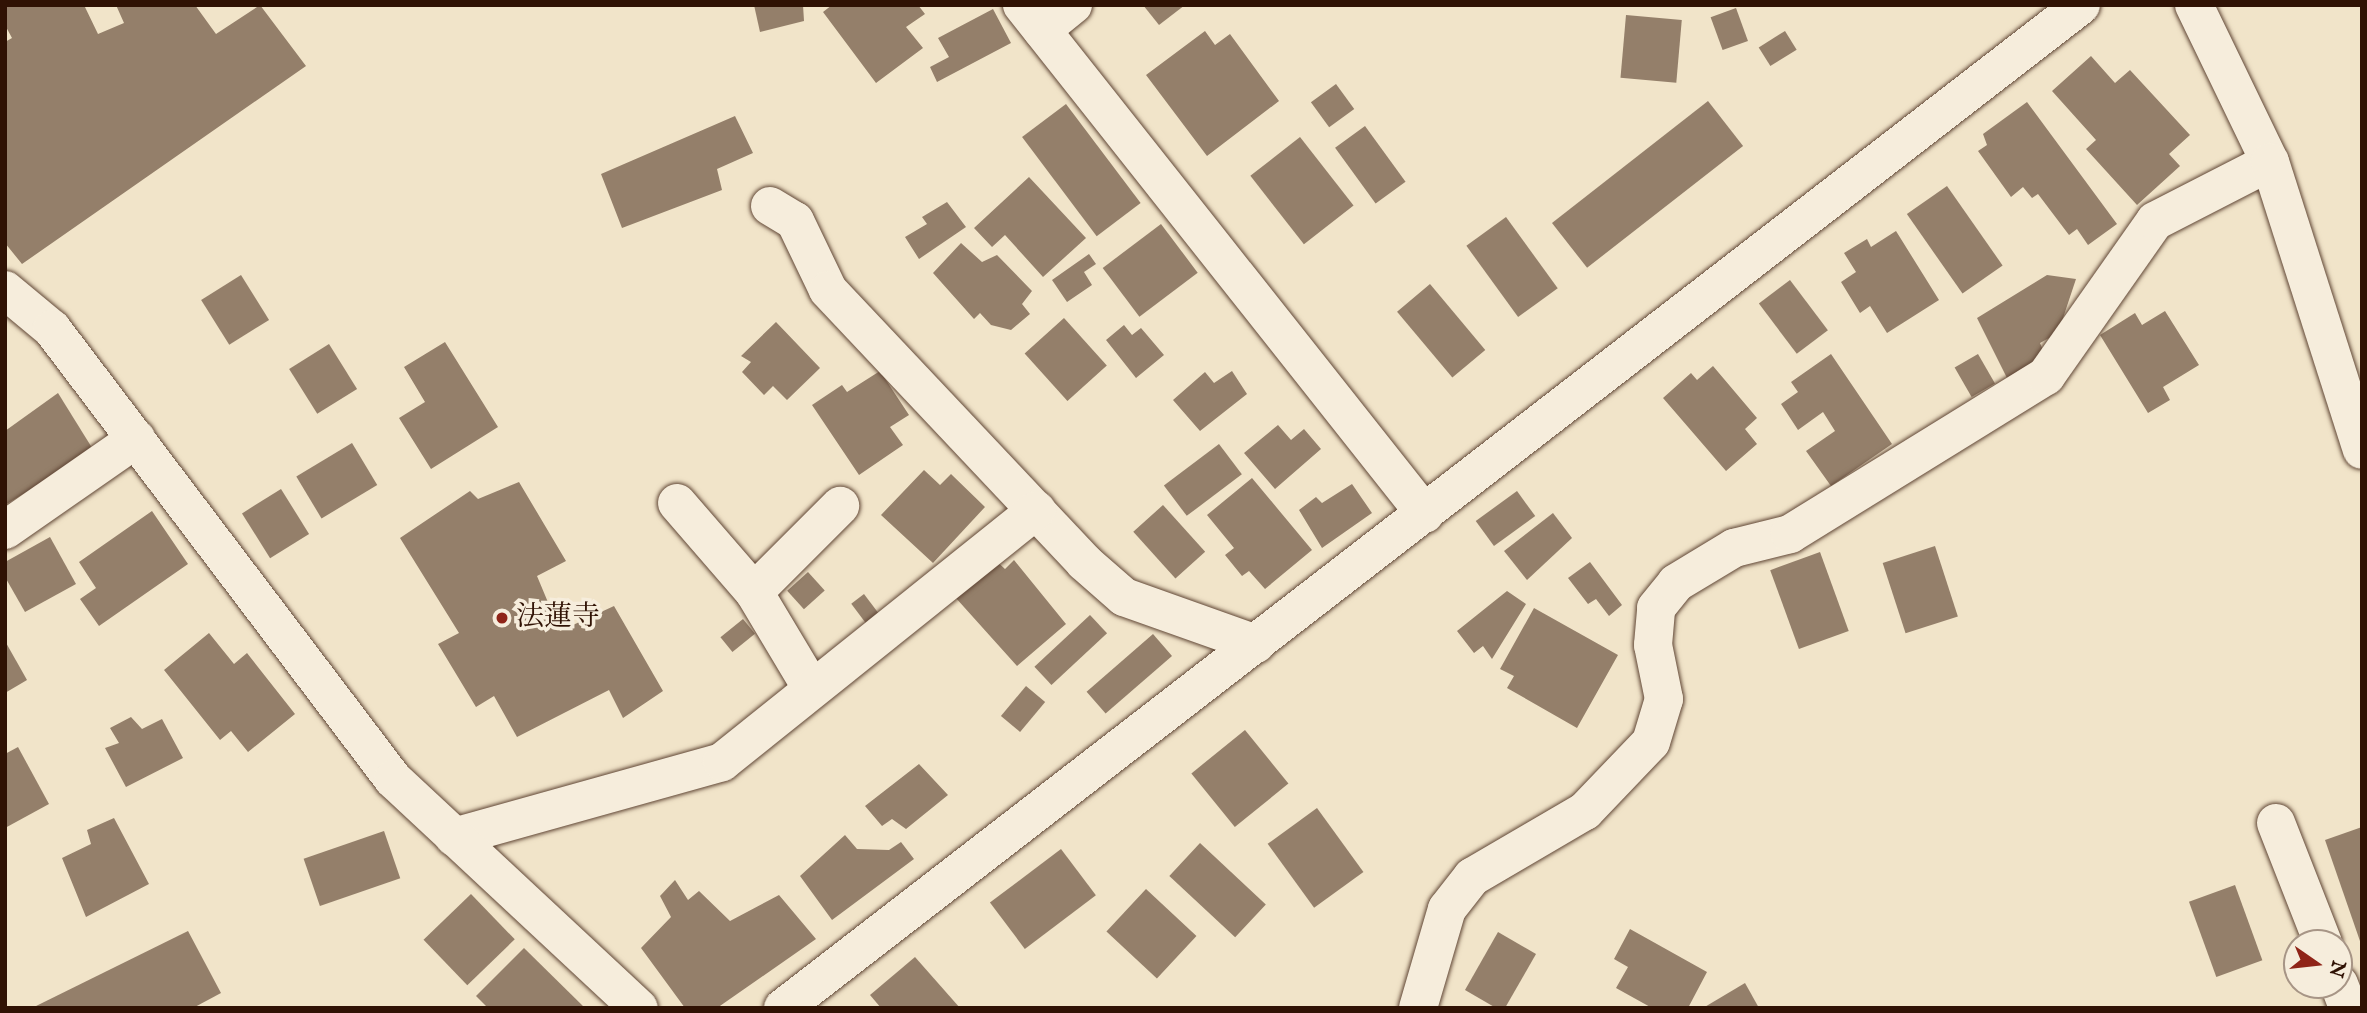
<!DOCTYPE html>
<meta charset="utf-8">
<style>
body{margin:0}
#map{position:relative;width:2367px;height:1013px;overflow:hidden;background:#f1e4c9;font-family:"IM FELL English","Noto Serif JP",serif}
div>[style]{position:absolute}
.building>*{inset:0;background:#947f6a;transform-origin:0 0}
.roads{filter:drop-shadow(0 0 2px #604635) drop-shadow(0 0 2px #604635)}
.minor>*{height:38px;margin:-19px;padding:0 19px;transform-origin:19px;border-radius:19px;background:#f6eddc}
.tertiary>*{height:38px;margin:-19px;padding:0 19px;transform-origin:19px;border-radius:19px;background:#f6eddc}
.dots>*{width:19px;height:19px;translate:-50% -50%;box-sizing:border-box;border:4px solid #f6eddc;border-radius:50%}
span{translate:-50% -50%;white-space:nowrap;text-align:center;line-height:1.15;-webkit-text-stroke:7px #f6eddc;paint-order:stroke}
.poi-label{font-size:28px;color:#301204}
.left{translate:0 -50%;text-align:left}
.frame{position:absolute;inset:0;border:7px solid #301204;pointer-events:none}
.north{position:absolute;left:2283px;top:929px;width:70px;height:70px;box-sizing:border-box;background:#f6eddc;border:2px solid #a79586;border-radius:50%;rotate:104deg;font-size:19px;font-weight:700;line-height:28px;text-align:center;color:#301204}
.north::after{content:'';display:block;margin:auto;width:24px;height:32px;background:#8f2418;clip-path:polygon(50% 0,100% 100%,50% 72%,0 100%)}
</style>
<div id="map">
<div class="building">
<i style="clip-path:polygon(5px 5px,84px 5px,98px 34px,124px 23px,116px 5px,195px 5px,216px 34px,260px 5px,306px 66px,22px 264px,5px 243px,5px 42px,12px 38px,5px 25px)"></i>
<i style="clip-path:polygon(754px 5px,803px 5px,804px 21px,760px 32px)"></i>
<i style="clip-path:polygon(832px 5px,918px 5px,925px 14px,906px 27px,923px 48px,876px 83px,823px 12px)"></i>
<i style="clip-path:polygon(1143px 5px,1185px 5px,1159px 25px)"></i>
<i style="left:1736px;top:8px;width:35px;height:27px;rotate:70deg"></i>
<i style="clip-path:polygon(993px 9px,1011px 43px,937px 82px,930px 67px,949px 57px,938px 38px)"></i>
<i style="left:1626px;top:15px;width:56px;height:63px;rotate:5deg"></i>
<i style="clip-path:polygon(1205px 31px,1215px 45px,1230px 34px,1279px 101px,1207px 156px,1146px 75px)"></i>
<i style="left:1785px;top:31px;width:22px;height:31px;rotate:58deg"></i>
<i style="clip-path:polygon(2091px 56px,2115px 83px,2130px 70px,2190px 135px,2169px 154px,2180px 166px,2137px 205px,2086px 149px,2096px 140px,2052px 91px)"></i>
<i style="left:1336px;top:84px;width:31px;height:31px;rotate:54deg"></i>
<i style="left:1708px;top:101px;width:57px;height:198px;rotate:52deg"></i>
<i style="clip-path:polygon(2027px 102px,2117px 224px,2088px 245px,2077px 229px,2069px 235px,2038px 194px,2032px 198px,2023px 187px,2011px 197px,1978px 151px,1987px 145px,1983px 134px)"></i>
<i style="left:1066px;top:104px;width:124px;height:55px;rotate:53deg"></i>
<i style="clip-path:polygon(735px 116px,753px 153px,717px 169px,722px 190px,622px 228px,601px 174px)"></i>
<i style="left:1365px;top:126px;width:69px;height:37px;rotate:54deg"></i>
<i style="left:1300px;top:137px;width:87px;height:63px;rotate:52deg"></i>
<i style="clip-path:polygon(1029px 177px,1086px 238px,1043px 277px,1005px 235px,992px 247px,974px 228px)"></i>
<i style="left:1947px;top:186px;width:97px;height:49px;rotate:55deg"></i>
<i style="clip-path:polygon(947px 202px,966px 227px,919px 259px,905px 237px,927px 224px,922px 217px)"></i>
<i style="left:1506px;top:217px;width:88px;height:49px;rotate:54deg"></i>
<i style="left:1161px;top:224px;width:61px;height:73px;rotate:53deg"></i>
<i style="clip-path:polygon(1896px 231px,1939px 300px,1887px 333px,1870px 306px,1860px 313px,1841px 282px,1856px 272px,1844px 253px,1867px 239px,1871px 247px)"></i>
<i style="clip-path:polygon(961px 243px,982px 262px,997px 255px,1032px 291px,1022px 304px,1030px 314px,1011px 330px,991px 325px,980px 313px,974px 319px,933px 273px)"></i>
<i style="clip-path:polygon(1089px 254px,1096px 264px,1084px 272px,1092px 285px,1067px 302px,1052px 280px)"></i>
<i style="left:241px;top:275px;width:53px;height:47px;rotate:58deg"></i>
<i style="clip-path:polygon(2047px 275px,2076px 279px,2058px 333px,2040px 343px,2045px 355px,2007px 378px,1977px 318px)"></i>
<i style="left:1790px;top:280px;width:63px;height:39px;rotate:53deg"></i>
<i style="left:1430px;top:284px;width:86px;height:43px;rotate:50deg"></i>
<i style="clip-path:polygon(2165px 311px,2199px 365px,2163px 387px,2170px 400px,2148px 413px,2100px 335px,2135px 313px,2142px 325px)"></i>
<i style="left:1064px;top:318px;width:64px;height:53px;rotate:48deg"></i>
<i style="clip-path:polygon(776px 322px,820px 368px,787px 400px,773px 386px,764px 395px,742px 372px,751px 362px,741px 356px)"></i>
<i style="clip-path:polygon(1124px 325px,1132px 335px,1141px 328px,1164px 355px,1136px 378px,1106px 340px)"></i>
<i style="clip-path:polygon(445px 342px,498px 427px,431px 469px,399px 418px,425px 402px,404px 367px)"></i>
<i style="left:329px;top:344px;width:53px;height:47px;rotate:58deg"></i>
<i style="clip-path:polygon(1831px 354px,1892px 444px,1831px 486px,1806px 451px,1835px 431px,1823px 412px,1798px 430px,1781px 404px,1798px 392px,1791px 382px)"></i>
<i style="left:1978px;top:354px;width:34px;height:27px;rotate:60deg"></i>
<i style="clip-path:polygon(1713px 366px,1757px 418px,1745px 429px,1757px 444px,1726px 471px,1663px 398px,1691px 373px,1697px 380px)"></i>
<i style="clip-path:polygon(880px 371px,909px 415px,890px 427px,903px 445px,859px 475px,812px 405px,842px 385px,847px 392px)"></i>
<i style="clip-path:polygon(1232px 371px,1247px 394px,1200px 431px,1173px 400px,1205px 372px,1214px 383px)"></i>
<i style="clip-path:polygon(58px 393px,94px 451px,5px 505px,5px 431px)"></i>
<i style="clip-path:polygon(1278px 425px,1291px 440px,1304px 429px,1321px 449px,1275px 489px,1244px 453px)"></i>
<i style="left:352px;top:443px;width:49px;height:65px;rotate:59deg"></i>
<i style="left:1219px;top:444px;width:38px;height:69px;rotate:53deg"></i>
<i style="clip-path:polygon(924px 470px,940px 485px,951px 474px,985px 507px,933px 563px,881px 515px)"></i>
<i style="clip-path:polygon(1252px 478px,1312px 550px,1265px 589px,1249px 571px,1242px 576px,1225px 555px,1234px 548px,1207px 515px)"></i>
<i style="clip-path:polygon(519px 482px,566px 561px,537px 576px,560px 631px,614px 606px,663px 691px,623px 718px,609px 690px,517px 737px,494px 696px,476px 707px,438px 644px,459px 633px,400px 538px,470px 491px,478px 499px)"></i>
<i style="clip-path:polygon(1352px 484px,1372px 513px,1322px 548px,1299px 510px,1316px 497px,1322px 503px)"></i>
<i style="left:281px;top:489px;width:53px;height:46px;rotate:58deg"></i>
<i style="left:1517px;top:491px;width:31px;height:51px;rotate:54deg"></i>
<i style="left:1163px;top:505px;width:63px;height:40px;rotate:48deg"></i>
<i style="clip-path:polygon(152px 511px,188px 564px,99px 626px,80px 599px,96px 588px,79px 562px)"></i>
<i style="clip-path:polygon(1553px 513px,1572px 538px,1527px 580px,1504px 551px)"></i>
<i style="clip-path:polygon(50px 537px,76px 584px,25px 612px,5px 577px,5px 562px)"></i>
<i style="left:1935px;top:546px;width:74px;height:55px;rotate:72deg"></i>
<i style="left:1820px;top:552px;width:84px;height:53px;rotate:70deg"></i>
<i style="clip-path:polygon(993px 558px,1005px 569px,1014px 560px,1066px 624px,1017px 666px,955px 597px)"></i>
<i style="clip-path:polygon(1590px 562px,1622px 605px,1609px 616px,1596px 599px,1588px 604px,1568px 578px)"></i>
<i style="left:808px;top:572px;width:25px;height:28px;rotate:48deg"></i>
<i style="clip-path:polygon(1507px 591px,1526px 604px,1492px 659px,1483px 646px,1474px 653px,1457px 631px)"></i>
<i style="left:864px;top:594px;width:26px;height:16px;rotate:53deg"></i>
<i style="clip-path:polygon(1534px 608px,1618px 655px,1577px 728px,1507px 688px,1514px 676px,1500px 669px)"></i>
<i style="left:1090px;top:615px;width:25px;height:76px;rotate:47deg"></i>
<i style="left:743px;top:619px;width:19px;height:29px;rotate:51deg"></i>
<i style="clip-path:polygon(209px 633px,234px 664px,247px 653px,295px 714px,248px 752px,231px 731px,220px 740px,164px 670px)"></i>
<i style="left:1153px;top:634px;width:29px;height:88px;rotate:49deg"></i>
<i style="clip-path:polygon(5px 641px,27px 680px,5px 693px)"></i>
<i style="left:1026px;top:686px;width:25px;height:39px;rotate:40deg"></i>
<i style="clip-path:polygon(131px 717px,142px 729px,162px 719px,183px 758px,126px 787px,105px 748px,119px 743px,110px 728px)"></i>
<i style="left:1245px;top:730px;width:69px;height:69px;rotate:51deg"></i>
<i style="clip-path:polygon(18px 747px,49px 804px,5px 828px,5px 754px)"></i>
<i style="clip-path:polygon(919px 764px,948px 795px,906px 829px,892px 819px,882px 826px,865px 806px)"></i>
<i style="left:1317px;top:808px;width:79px;height:61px;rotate:54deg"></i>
<i style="clip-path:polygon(114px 818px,149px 884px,86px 917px,62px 858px,91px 844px,87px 830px)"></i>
<i style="clip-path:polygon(2362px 827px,2362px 944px,2361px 944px,2325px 840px)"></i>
<i style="left:384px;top:831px;width:50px;height:85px;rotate:71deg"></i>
<i style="clip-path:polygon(845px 835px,857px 849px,889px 850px,901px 842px,914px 859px,832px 920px,800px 876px)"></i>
<i style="left:1200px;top:843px;width:90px;height:45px;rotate:43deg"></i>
<i style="left:1061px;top:849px;width:58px;height:89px;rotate:53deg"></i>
<i style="clip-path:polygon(675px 880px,688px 900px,699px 891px,730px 921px,779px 895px,816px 939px,717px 1008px,685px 1008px,641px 948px,671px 917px,660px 896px)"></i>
<i style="left:2235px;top:885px;width:80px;height:49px;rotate:70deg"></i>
<i style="left:1146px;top:889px;width:69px;height:58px;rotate:43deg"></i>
<i style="left:471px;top:894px;width:63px;height:66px;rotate:46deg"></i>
<i style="clip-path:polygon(1630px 929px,1707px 972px,1688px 1008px,1652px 1008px,1616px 988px,1628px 967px,1614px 959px)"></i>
<i style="clip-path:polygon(188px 931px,221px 993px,193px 1008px,32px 1008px)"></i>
<i style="clip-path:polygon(1498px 932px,1536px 954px,1505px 1008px,1496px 1008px,1465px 990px)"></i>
<i style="clip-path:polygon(524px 948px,585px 1008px,488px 1008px,476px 996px)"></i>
<i style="clip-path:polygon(915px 957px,960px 1008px,881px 1008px,870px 995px)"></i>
<i style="clip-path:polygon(1745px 983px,1759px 1008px,1703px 1008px)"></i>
</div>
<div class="roads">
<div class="minor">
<i style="left:1022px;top:5px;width:649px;rotate:51.63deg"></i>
<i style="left:1042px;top:30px;width:40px;rotate:-39deg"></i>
<i style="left:770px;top:206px;width:29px;rotate:31deg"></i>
<i style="left:795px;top:221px;width:76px;rotate:64.4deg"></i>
<i style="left:828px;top:290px;width:374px;rotate:46.7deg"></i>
<i style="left:1084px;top:562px;width:53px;rotate:41.2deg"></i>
<i style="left:1124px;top:597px;width:140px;rotate:19.6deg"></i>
<i style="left:677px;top:503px;width:118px;rotate:49.1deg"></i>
<i style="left:754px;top:592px;width:113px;rotate:59.1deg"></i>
<i style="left:5px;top:530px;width:160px;rotate:-34.8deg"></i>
<i style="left:754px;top:592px;width:122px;rotate:-45deg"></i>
<i style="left:2276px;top:823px;width:129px;rotate:68.6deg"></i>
<i style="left:454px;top:837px;width:278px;rotate:-15.6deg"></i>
<i style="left:722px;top:762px;width:403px;rotate:-38.7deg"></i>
<i style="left:2339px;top:984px;width:26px;rotate:69deg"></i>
<i style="left:1418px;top:1008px;width:103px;rotate:-73.7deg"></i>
<i style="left:1447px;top:909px;width:41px;rotate:-52deg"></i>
<i style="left:1472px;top:877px;width:131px;rotate:-30.3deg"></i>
<i style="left:1585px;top:811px;width:95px;rotate:-46.3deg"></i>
<i style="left:1651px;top:742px;width:45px;rotate:-73.2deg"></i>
<i style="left:1664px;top:699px;width:55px;rotate:-101.5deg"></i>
<i style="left:1653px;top:645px;width:37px;rotate:-85deg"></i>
<i style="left:1656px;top:608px;width:32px;rotate:-51deg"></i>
<i style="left:1676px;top:583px;width:68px;rotate:-31.1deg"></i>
<i style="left:1734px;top:548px;width:58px;rotate:-14deg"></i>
<i style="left:1790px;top:534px;width:301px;rotate:-31.7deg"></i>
<i style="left:2046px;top:376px;width:189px;rotate:-54.9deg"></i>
<i style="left:2155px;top:221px;width:129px;rotate:-27.2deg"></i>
</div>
<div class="tertiary">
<i style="left:2194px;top:5px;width:174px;rotate:64.2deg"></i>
<i style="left:2270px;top:162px;width:302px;rotate:72.3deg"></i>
<i style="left:5px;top:290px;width:61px;rotate:39.7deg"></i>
<i style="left:52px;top:329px;width:565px;rotate:52.85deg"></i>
<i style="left:393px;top:779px;width:336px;rotate:43deg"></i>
<i style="left:783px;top:1008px;width:1640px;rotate:-37.69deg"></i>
</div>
</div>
<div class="dots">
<i style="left:502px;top:618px;background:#8f2418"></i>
</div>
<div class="poi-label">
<span class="left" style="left:516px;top:618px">法蓮寺</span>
</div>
<div class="frame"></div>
<div class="north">N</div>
</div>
